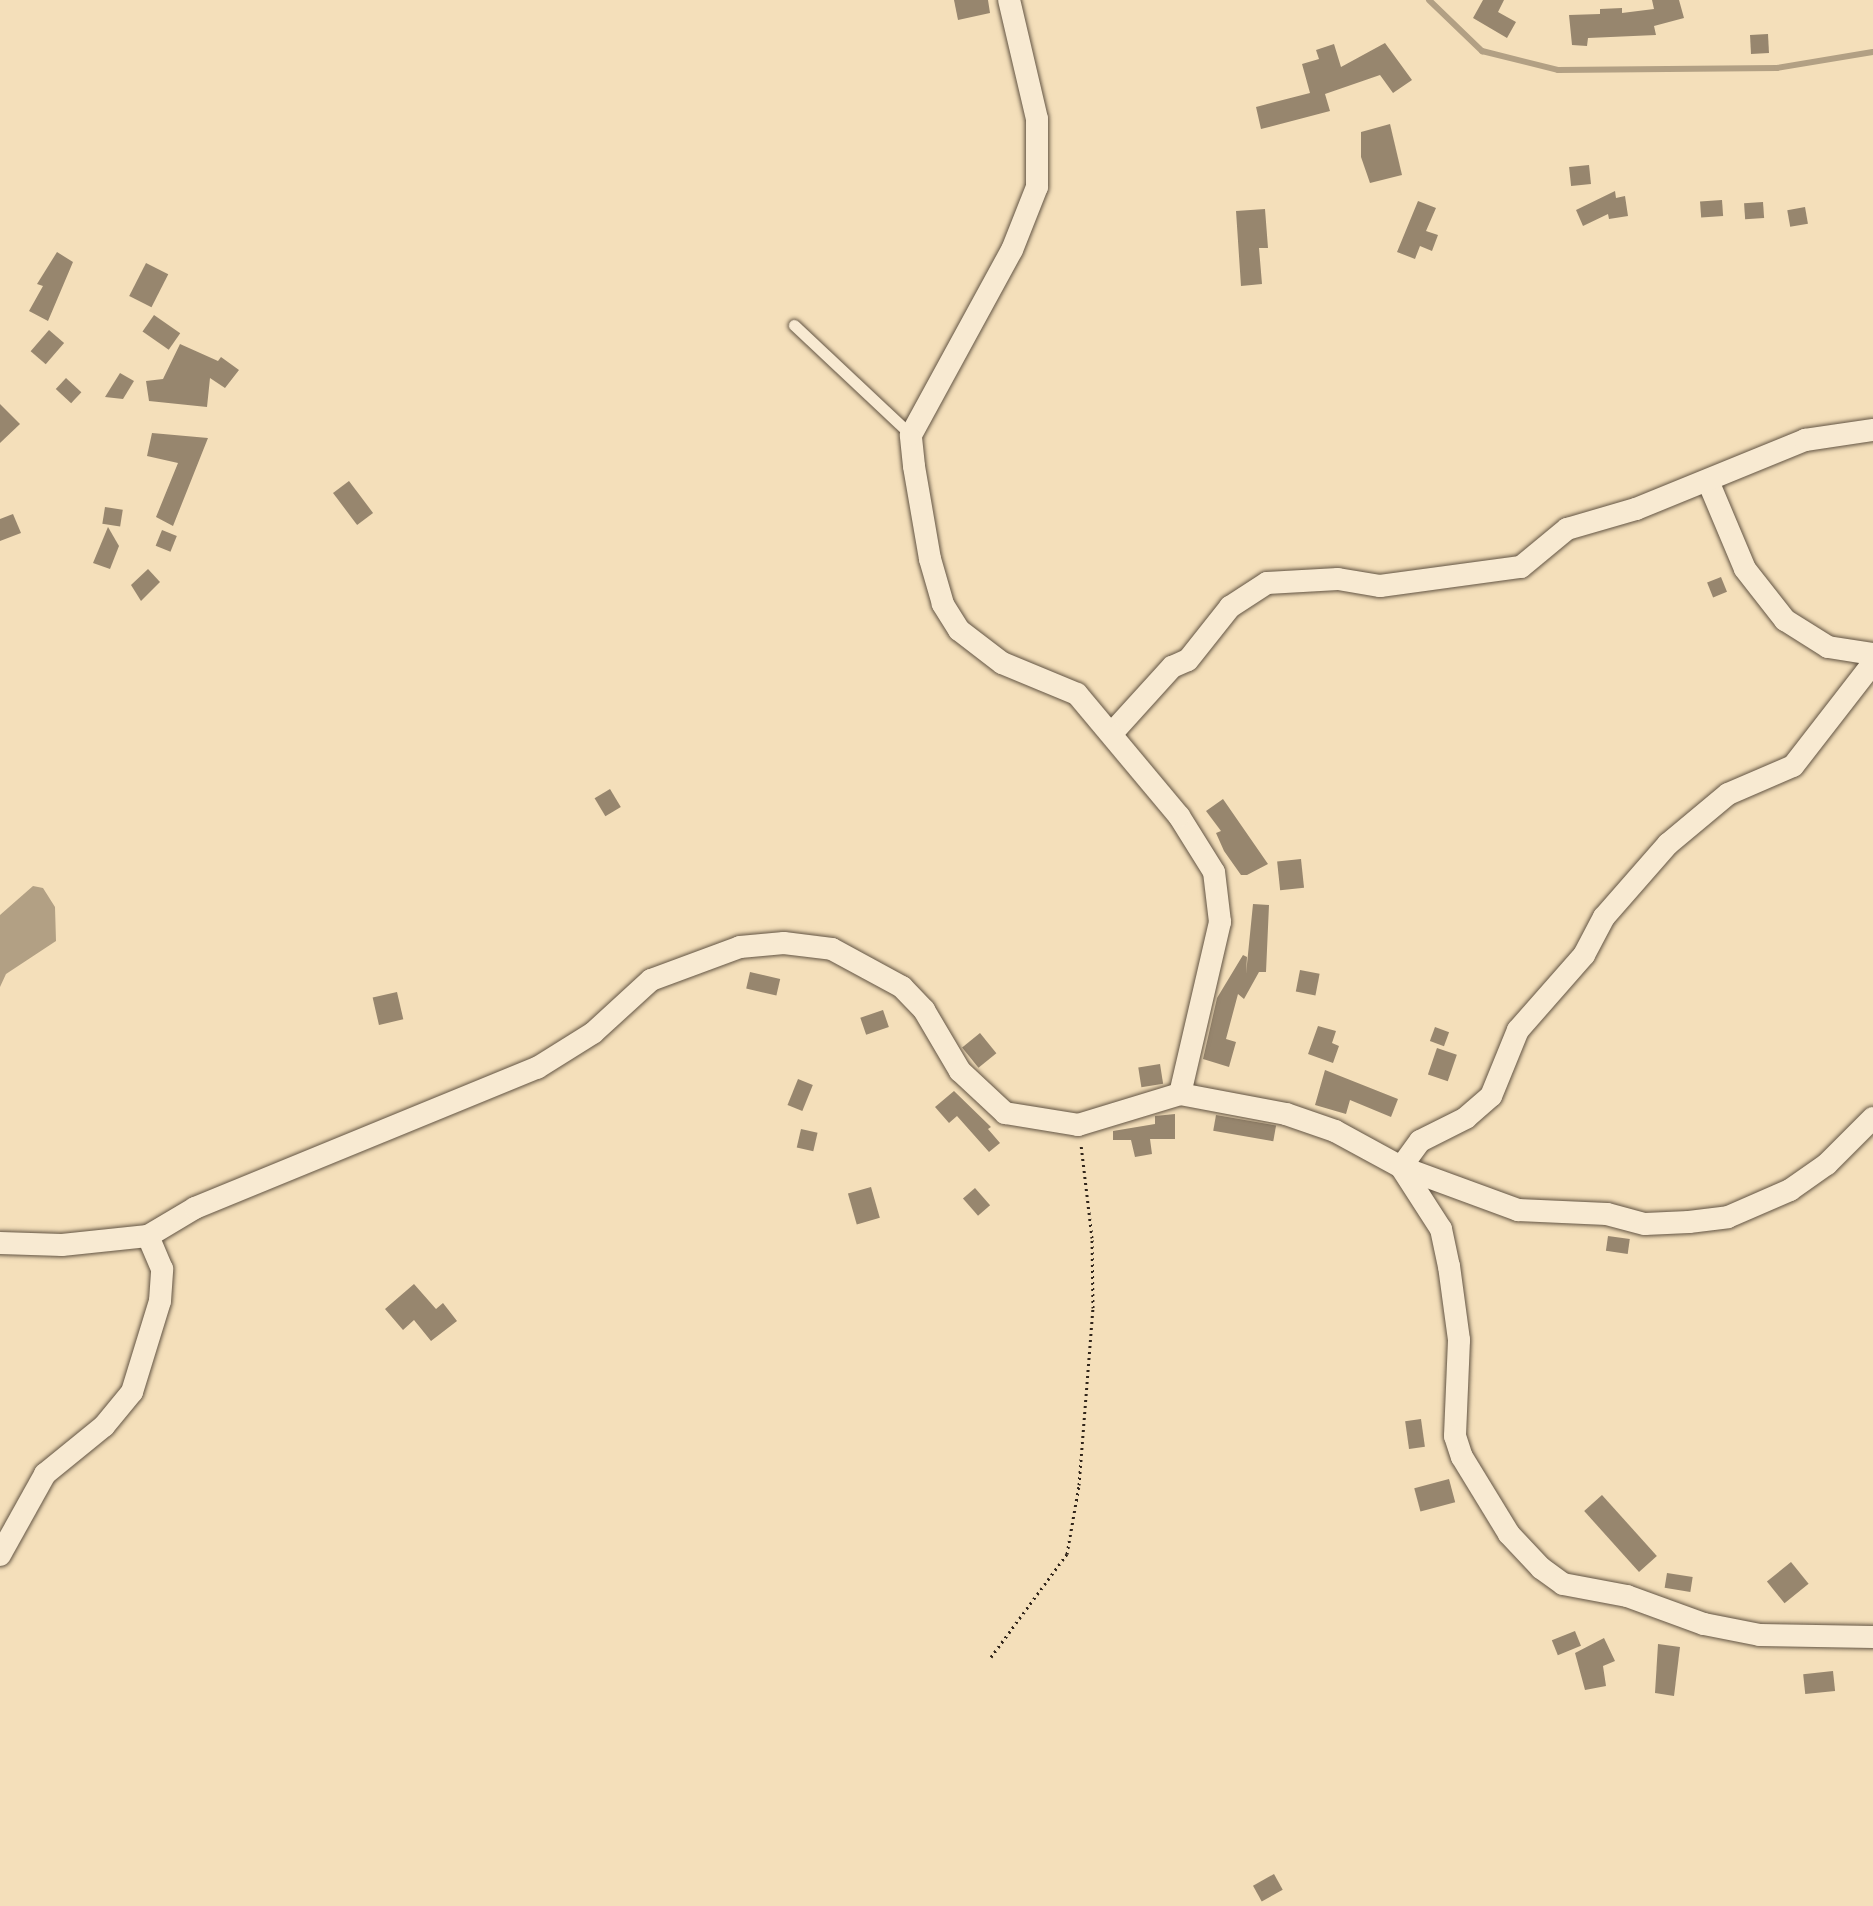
<!DOCTYPE html>
<style>
body{margin:0}
#map{position:relative;width:1873px;height:1906px;overflow:hidden;background:#f4dfba;font-family:"IM FELL DW Pica",serif}
div>[style]{position:absolute}
.water>*{inset:0;background:#b2a084}
.stream>*{height:6px;margin:-3px;padding:0 3px;transform-origin:3px;border-radius:3px;background:#b2a084}
.building>*{inset:0;background:#97866e;transform-origin:0 0}
.path>*{height:3px;margin-top:-1.5px;transform-origin:0;background:repeating-linear-gradient(90deg,#32261b 0 2px,transparent 0 6px)}
.roads{filter:drop-shadow(0 0 2px #625443) drop-shadow(0 0 2px #625443)}
.service>*{height:11px;margin:-5.5px;padding:0 5.5px;transform-origin:5.5px;border-radius:5.5px;background:#f8ead2}
.minor>*{height:22px;margin:-11px;padding:0 11px;transform-origin:11px;border-radius:11px;background:#f8ead2}
span{translate:-50% -50%;white-space:nowrap;text-align:center;line-height:1.15;-webkit-text-stroke:6px #f8ead2;paint-order:stroke}
</style>
<div id="map">
<div class="water">
<i style="clip-path:polygon(33px 886px,43px 888px,55px 907px,56px 941px,6px 974px,0 987px,0 915px)"></i>
</div>
<div class="stream">
<i style="left:1429px;top:0;width:74px;rotate:43.9deg"></i>
<i style="left:1482px;top:51px;width:78px;rotate:14deg"></i>
<i style="left:1558px;top:70px;width:219px;rotate:-0.5deg"></i>
<i style="left:1777px;top:68px;width:97px;rotate:-9.5deg"></i>
</div>
<div class="building">
<i style="clip-path:polygon(954px 0,988px 0,990px 13px,958px 20px)"></i>
<i style="clip-path:polygon(1483px 0,1504px 0,1498px 12px,1516px 22px,1507px 38px,1473px 18px)"></i>
<i style="clip-path:polygon(1652px 0,1679px 0,1684px 18px,1654px 26px,1656px 35px,1588px 38px,1587px 46px,1572px 45px,1569px 15px,1600px 14px,1600px 9px,1622px 8px,1622px 13px,1654px 9px)"></i>
<i style="left:1768px;top:34px;width:19px;height:18px;rotate:87deg"></i>
<i style="clip-path:polygon(1385px 43px,1412px 80px,1393px 93px,1380px 75px,1325px 94px,1330px 111px,1261px 129px,1256px 107px,1310px 93px,1302px 64px,1319px 59px,1316px 50px,1334px 44px,1341px 67px)"></i>
<i style="clip-path:polygon(1390px 124px,1402px 175px,1370px 183px,1361px 157px,1361px 132px)"></i>
<i style="left:1589px;top:165px;width:19px;height:20px;rotate:84deg"></i>
<i style="clip-path:polygon(1615px 191px,1616px 198px,1625px 196px,1628px 216px,1609px 219px,1608px 214px,1583px 226px,1576px 210px)"></i>
<i style="left:1722px;top:200px;width:16px;height:22px;rotate:86deg"></i>
<i style="clip-path:polygon(1418px 201px,1436px 208px,1426px 231px,1438px 235px,1432px 251px,1420px 246px,1415px 259px,1397px 252px)"></i>
<i style="left:1763px;top:202px;width:16px;height:19px;rotate:86deg"></i>
<i style="left:1805px;top:207px;width:17px;height:18px;rotate:80deg"></i>
<i style="clip-path:polygon(1265px 209px,1268px 248px,1259px 248px,1262px 284px,1241px 286px,1236px 211px)"></i>
<i style="clip-path:polygon(57px 252px,73px 262px,48px 321px,29px 311px,43px 286px,37px 284px)"></i>
<i style="left:146px;top:263px;width:25px;height:37px;rotate:27deg"></i>
<i style="left:154px;top:315px;width:32px;height:20px;rotate:35deg"></i>
<i style="left:49px;top:330px;width:20px;height:28px;rotate:41deg"></i>
<i style="clip-path:polygon(180px 344px,218px 361px,221px 357px,239px 370px,225px 388px,210px 378px,207px 407px,149px 401px,146px 381px,163px 379px)"></i>
<i style="clip-path:polygon(120px 373px,134px 381px,123px 399px,105px 397px)"></i>
<i style="left:66px;top:378px;width:21px;height:15px;rotate:43deg"></i>
<i style="clip-path:polygon(0 404px,20px 424px,0 443px)"></i>
<i style="clip-path:polygon(152px 433px,208px 438px,173px 526px,156px 517px,178px 463px,147px 456px)"></i>
<i style="left:349px;top:481px;width:40px;height:20px;rotate:53deg"></i>
<i style="left:105px;top:507px;width:18px;height:17px;rotate:9deg"></i>
<i style="clip-path:polygon(13px 514px,21px 533px,0 541px,0 519px)"></i>
<i style="clip-path:polygon(108px 527px,119px 546px,110px 569px,93px 563px)"></i>
<i style="left:162px;top:530px;width:16px;height:17px;rotate:22deg"></i>
<i style="clip-path:polygon(148px 569px,160px 582px,141px 601px,131px 585px)"></i>
<i style="left:1721px;top:577px;width:16px;height:15px;rotate:68deg"></i>
<i style="left:610px;top:789px;width:21px;height:18px;rotate:59deg"></i>
<i style="clip-path:polygon(1223px 799px,1268px 864px,1247px 875px,1241px 875px,1224px 851px,1216px 833px,1221px 831px,1206px 811px)"></i>
<i style="left:1301px;top:859px;width:29px;height:24px;rotate:84deg"></i>
<i style="clip-path:polygon(1253px 904px,1269px 905px,1266px 972px,1259px 972px,1244px 999px,1238px 994px,1226px 1039px,1236px 1042px,1229px 1067px,1203px 1059px,1217px 998px,1243px 955px,1247px 957px,1246px 974px)"></i>
<i style="left:1300px;top:970px;width:20px;height:22px;rotate:11deg"></i>
<i style="left:750px;top:972px;width:31px;height:17px;rotate:13deg"></i>
<i style="left:397px;top:992px;width:28px;height:25px;rotate:77deg"></i>
<i style="left:883px;top:1010px;width:18px;height:24px;rotate:71deg"></i>
<i style="clip-path:polygon(1318px 1026px,1336px 1031px,1332px 1043px,1339px 1046px,1333px 1063px,1308px 1054px)"></i>
<i style="left:1435px;top:1027px;width:15px;height:15px;rotate:20deg"></i>
<i style="left:980px;top:1033px;width:26px;height:23px;rotate:51deg"></i>
<i style="left:1437px;top:1048px;width:21px;height:28px;rotate:19deg"></i>
<i style="left:1160px;top:1064px;width:20px;height:22px;rotate:81deg"></i>
<i style="clip-path:polygon(1325px 1070px,1398px 1099px,1391px 1117px,1350px 1100px,1346px 1114px,1315px 1105px)"></i>
<i style="left:798px;top:1079px;width:16px;height:28px;rotate:22deg"></i>
<i style="clip-path:polygon(954px 1091px,991px 1127px,988px 1129px,1000px 1143px,989px 1152px,957px 1116px,949px 1123px,935px 1107px)"></i>
<i style="clip-path:polygon(1175px 1114px,1175px 1139px,1150px 1139px,1152px 1154px,1135px 1157px,1131px 1140px,1113px 1140px,1113px 1131px,1155px 1124px,1155px 1116px)"></i>
<i style="left:1216px;top:1115px;width:61px;height:16px;rotate:10deg"></i>
<i style="left:801px;top:1129px;width:17px;height:19px;rotate:13deg"></i>
<i style="left:871px;top:1187px;width:32px;height:24px;rotate:74deg"></i>
<i style="left:975px;top:1188px;width:23px;height:16px;rotate:49deg"></i>
<i style="left:1608px;top:1236px;width:22px;height:15px;rotate:8deg"></i>
<i style="clip-path:polygon(414px 1284px,436px 1309px,443px 1303px,457px 1321px,431px 1341px,414px 1320px,403px 1330px,385px 1309px)"></i>
<i style="left:1421px;top:1419px;width:28px;height:16px;rotate:82deg"></i>
<i style="left:1449px;top:1479px;width:24px;height:36px;rotate:75deg"></i>
<i style="left:1602px;top:1495px;width:82px;height:24px;rotate:48deg"></i>
<i style="left:1791px;top:1562px;width:28px;height:31px;rotate:51deg"></i>
<i style="left:1667px;top:1573px;width:26px;height:15px;rotate:9deg"></i>
<i style="left:1575px;top:1631px;width:16px;height:25px;rotate:68deg"></i>
<i style="clip-path:polygon(1604px 1638px,1615px 1661px,1603px 1666px,1606px 1686px,1585px 1690px,1575px 1653px)"></i>
<i style="clip-path:polygon(1658px 1644px,1680px 1647px,1674px 1696px,1655px 1693px)"></i>
<i style="left:1833px;top:1671px;width:20px;height:30px;rotate:84deg"></i>
<i style="left:1274px;top:1874px;width:18px;height:24px;rotate:61deg"></i>
</div>
<div class="path">
<i style="left:991px;top:1657px;width:128px;rotate:-53.6deg"></i>
<i style="left:1067px;top:1554px;width:70px;rotate:-80.1deg"></i>
<i style="left:1079px;top:1485px;width:178px;rotate:-85.5deg"></i>
<i style="left:1093px;top:1308px;width:70px;rotate:-90.8deg"></i>
<i style="left:1092px;top:1238px;width:95px;rotate:-96.7deg"></i>
</div>
<div class="roads">
<div class="service">
<i style="left:794px;top:325px;width:161px;rotate:43.2deg"></i>
</div>
<div class="minor">
<i style="left:1708px;top:481px;width:95px;rotate:67.2deg"></i>
<i style="left:1745px;top:569px;width:65px;rotate:51.9deg"></i>
<i style="left:1785px;top:620px;width:51px;rotate:32.1deg"></i>
<i style="left:1828px;top:647px;width:46px;rotate:8.8deg"></i>
<i style="left:1873px;top:663px;width:130px;rotate:127.8deg"></i>
<i style="left:1793px;top:766px;width:71px;rotate:156.7deg"></i>
<i style="left:1728px;top:794px;width:78px;rotate:140.2deg"></i>
<i style="left:1668px;top:844px;width:97px;rotate:131.2deg"></i>
<i style="left:1604px;top:917px;width:43px;rotate:117.8deg"></i>
<i style="left:1584px;top:955px;width:100px;rotate:131.3deg"></i>
<i style="left:1518px;top:1030px;width:71px;rotate:112.2deg"></i>
<i style="left:1491px;top:1096px;width:33px;rotate:139deg"></i>
<i style="left:1466px;top:1118px;width:51px;rotate:153.4deg"></i>
<i style="left:1420px;top:1141px;width:32px;rotate:126deg"></i>
<i style="left:1401px;top:1167px;width:125px;rotate:20.2deg"></i>
<i style="left:1518px;top:1210px;width:89px;rotate:2.6deg"></i>
<i style="left:1607px;top:1214px;width:39px;rotate:15deg"></i>
<i style="left:1645px;top:1224px;width:44px;rotate:-2.6deg"></i>
<i style="left:1689px;top:1222px;width:39px;rotate:-7deg"></i>
<i style="left:1728px;top:1217px;width:68px;rotate:-23.5deg"></i>
<i style="left:1790px;top:1190px;width:45px;rotate:-35.1deg"></i>
<i style="left:1827px;top:1164px;width:65px;rotate:-45deg"></i>
<i style="left:1113px;top:732px;width:88px;rotate:-47.8deg"></i>
<i style="left:1172px;top:667px;width:17px;rotate:-24deg"></i>
<i style="left:1188px;top:660px;width:68px;rotate:-51.6deg"></i>
<i style="left:1230px;top:607px;width:44px;rotate:-33deg"></i>
<i style="left:1267px;top:583px;width:71px;rotate:-3.2deg"></i>
<i style="left:1338px;top:579px;width:43px;rotate:9.5deg"></i>
<i style="left:1380px;top:586px;width:142px;rotate:-7.7deg"></i>
<i style="left:1521px;top:567px;width:60px;rotate:-39.6deg"></i>
<i style="left:1567px;top:529px;width:72px;rotate:-16.2deg"></i>
<i style="left:1636px;top:509px;width:183px;rotate:-22.2deg"></i>
<i style="left:1805px;top:440px;width:69px;rotate:-8.4deg"></i>
<i style="left:1180px;top:1094px;width:108px;rotate:10.7deg"></i>
<i style="left:1286px;top:1114px;width:52px;rotate:19.1deg"></i>
<i style="left:1335px;top:1131px;width:75px;rotate:28.6deg"></i>
<i style="left:1401px;top:1167px;width:74px;rotate:57.2deg"></i>
<i style="left:1441px;top:1229px;width:38px;rotate:78deg"></i>
<i style="left:1449px;top:1266px;width:75px;rotate:82.3deg"></i>
<i style="left:1459px;top:1340px;width:96px;rotate:92.4deg"></i>
<i style="left:1455px;top:1436px;width:22px;rotate:72deg"></i>
<i style="left:1462px;top:1457px;width:90px;rotate:58.6deg"></i>
<i style="left:1509px;top:1534px;width:47px;rotate:46.7deg"></i>
<i style="left:1541px;top:1568px;width:27px;rotate:36deg"></i>
<i style="left:1563px;top:1584px;width:65px;rotate:10.6deg"></i>
<i style="left:1627px;top:1596px;width:82px;rotate:20deg"></i>
<i style="left:1704px;top:1624px;width:57px;rotate:11.1deg"></i>
<i style="left:1760px;top:1635px;width:113px;rotate:1deg"></i>
<i style="left:0;top:1243px;width:62px;rotate:1.8deg"></i>
<i style="left:62px;top:1245px;width:86px;rotate:-6deg"></i>
<i style="left:148px;top:1236px;width:55px;rotate:-30.8deg"></i>
<i style="left:195px;top:1208px;width:370px;rotate:-22.3deg"></i>
<i style="left:537px;top:1068px;width:66px;rotate:-32deg"></i>
<i style="left:593px;top:1033px;width:79px;rotate:-42.4deg"></i>
<i style="left:651px;top:980px;width:95px;rotate:-20.3deg"></i>
<i style="left:740px;top:947px;width:44px;rotate:-5.2deg"></i>
<i style="left:784px;top:943px;width:48px;rotate:7.1deg"></i>
<i style="left:832px;top:949px;width:80px;rotate:28.5deg"></i>
<i style="left:902px;top:987px;width:32px;rotate:46deg"></i>
<i style="left:924px;top:1010px;width:71px;rotate:59.5deg"></i>
<i style="left:960px;top:1071px;width:62px;rotate:43deg"></i>
<i style="left:1005px;top:1113px;width:74px;rotate:9.3deg"></i>
<i style="left:1078px;top:1125px;width:107px;rotate:-16.9deg"></i>
<i style="left:1180px;top:1094px;width:177px;rotate:-76.9deg"></i>
<i style="left:1220px;top:922px;width:50px;rotate:-96.8deg"></i>
<i style="left:1214px;top:872px;width:66px;rotate:-122deg"></i>
<i style="left:1179px;top:816px;width:159px;rotate:-129.9deg"></i>
<i style="left:1077px;top:694px;width:81px;rotate:-157.5deg"></i>
<i style="left:1002px;top:663px;width:54px;rotate:-142.5deg"></i>
<i style="left:959px;top:630px;width:31px;rotate:-122deg"></i>
<i style="left:943px;top:604px;width:47px;rotate:-106.1deg"></i>
<i style="left:930px;top:559px;width:94px;rotate:-99.8deg"></i>
<i style="left:914px;top:466px;width:31px;rotate:-96deg"></i>
<i style="left:911px;top:435px;width:211px;rotate:-61.4deg"></i>
<i style="left:1012px;top:250px;width:68px;rotate:-68.4deg"></i>
<i style="left:1037px;top:187px;width:68px;rotate:-90deg"></i>
<i style="left:1037px;top:119px;width:122px;rotate:-103.2deg"></i>
<i style="left:0;top:1555px;width:93px;rotate:-60.9deg"></i>
<i style="left:45px;top:1474px;width:76px;rotate:-39.1deg"></i>
<i style="left:104px;top:1426px;width:44px;rotate:-50.5deg"></i>
<i style="left:132px;top:1392px;width:95px;rotate:-72.9deg"></i>
<i style="left:160px;top:1301px;width:32px;rotate:-86deg"></i>
<i style="left:162px;top:1269px;width:36px;rotate:-113deg"></i>
</div>
</div>
</div>
